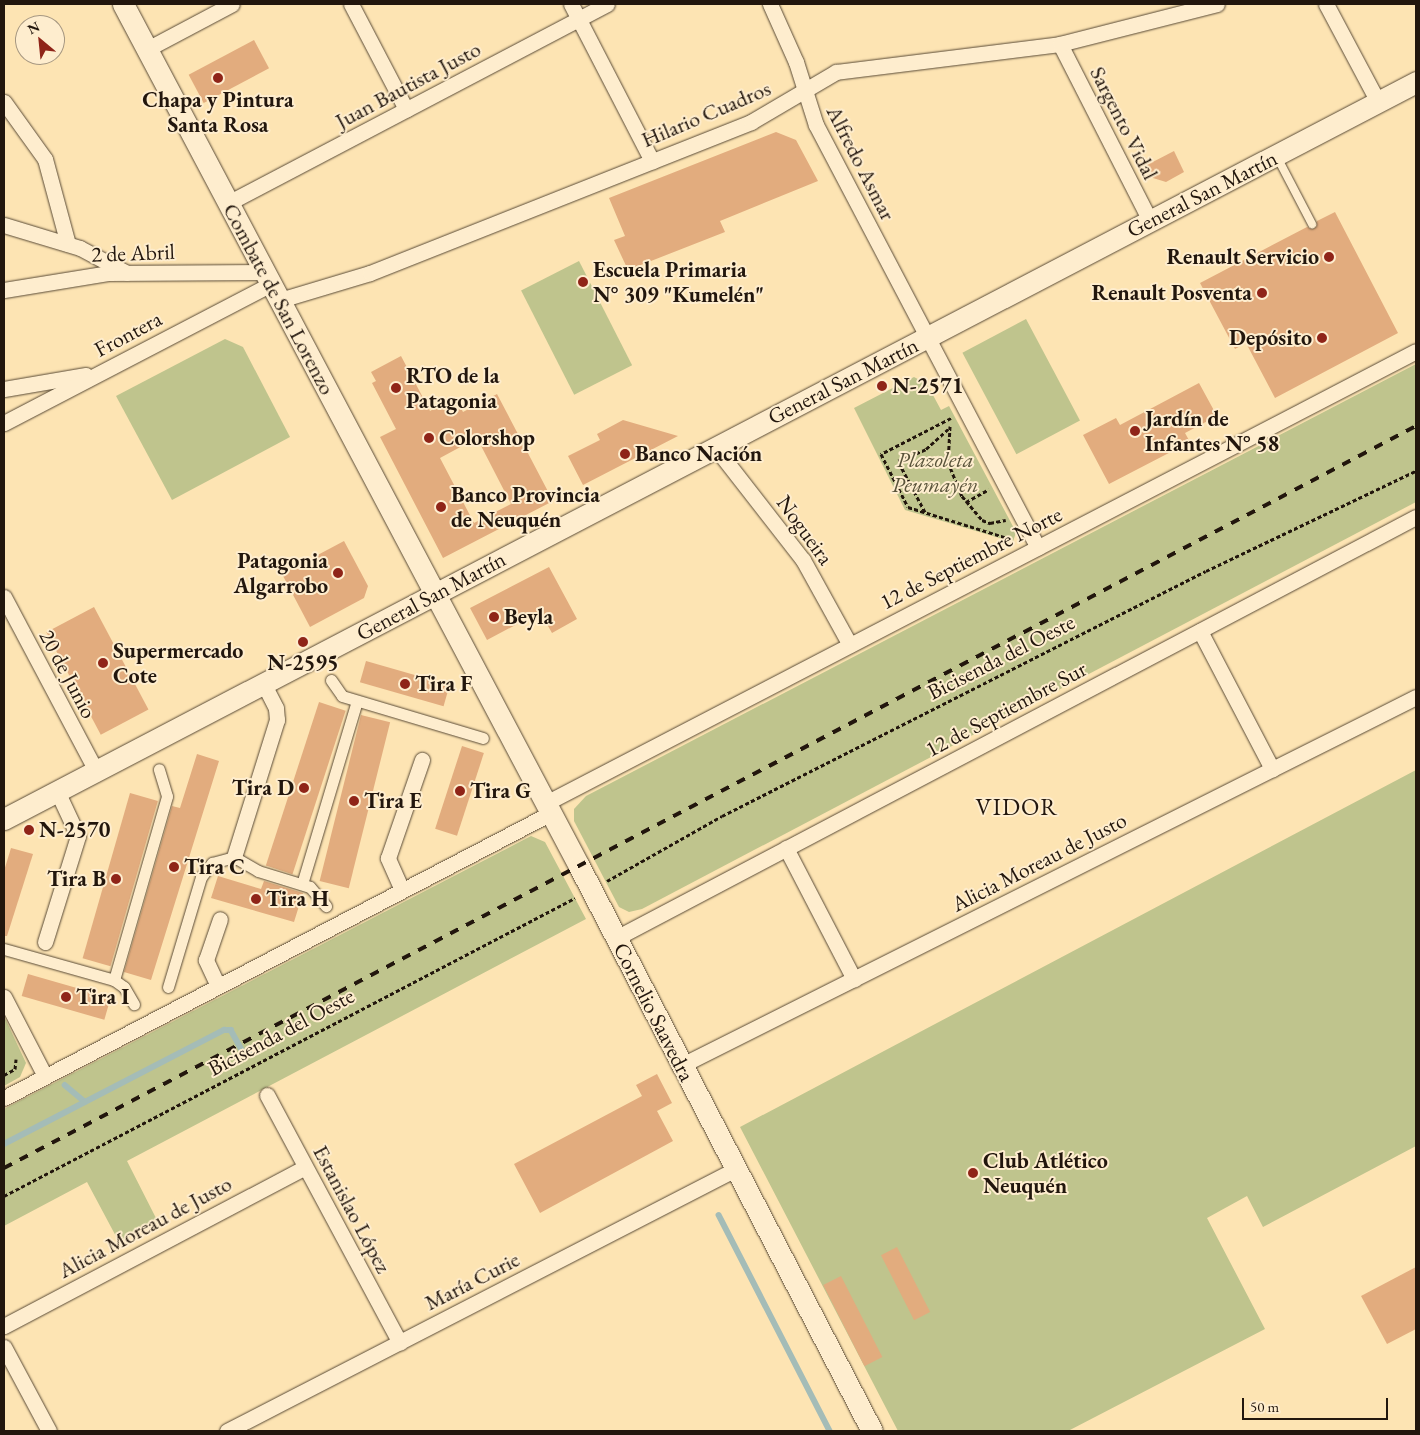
<!DOCTYPE html>
<meta charset="utf-8">
<style>
body{margin:0}
#map{position:relative;width:1420px;height:1435px;overflow:hidden;background:#fde4b3;font-family:"EB Garamond",serif}
div>[style]{position:absolute}
.green>*{inset:0;background:#bfc48d;transform-origin:0 0}
.stream>*{height:5.5px;margin:-2.75px;padding:0 2.75px;transform-origin:2.75px;border-radius:2.75px;background:#a4bcb7}
.building>*{inset:0;background:#e2ac7e;transform-origin:0 0}
.path>*{height:3px;margin-top:-1.5px;transform-origin:0;background:repeating-linear-gradient(90deg,#22160d 0 4px,transparent 0 6.5px)}
.roads{filter:drop-shadow(0 0 1px #594a36) drop-shadow(0 0 1px #594a36)}
.service>*{height:8px;margin:-4px;padding:0 4px;transform-origin:4px;border-radius:4px;background:#feedce}
.pedestrian>*{height:11px;margin:-5.5px;padding:0 5.5px;transform-origin:5.5px;border-radius:5.5px;background:#feedce}
.minor>*{height:15px;margin:-7.5px;padding:0 7.5px;transform-origin:7.5px;border-radius:7.5px;background:#feedce}
.secondary>*{height:21px;margin:-10.5px;padding:0 10.5px;transform-origin:10.5px;border-radius:10.5px;background:#feedce}
.rail>*{height:4px;margin-top:-2px;transform-origin:0;background:repeating-linear-gradient(90deg,#22160d 0 9px,transparent 0 18px)}
.dots>*{width:14px;height:14px;translate:-50% -50%;box-sizing:border-box;border:2px solid #feedce;border-radius:50%}
span{translate:-50% -50%;white-space:nowrap;text-align:center;line-height:1.15;-webkit-text-stroke:4px #feedce;paint-order:stroke}
.street-label{font-size:22px;color:#22160d}
.poi-label{font-size:22px;color:#22160d;font-weight:700}
.right{translate:-100% -50%;text-align:right}
.left{translate:0 -50%;text-align:left}
.park-label{font-size:22px;color:#59533a;font-style:italic}
.neighbourhood-label{font-size:24px;color:#22160d;letter-spacing:1px}
.frame{position:absolute;inset:0;border:5px solid #22160d;pointer-events:none}
.north{position:absolute;left:15px;top:15px;width:50px;height:50px;box-sizing:border-box;background:#feedce;border:1px solid #a69781;border-radius:50%;rotate:332deg;font-size:14px;font-weight:700;line-height:20px;text-align:center;color:#22160d}
.north::after{content:'';display:block;margin:auto;width:18px;height:22px;background:#8f2418;clip-path:polygon(50% 0,100% 100%,50% 72%,0 100%)}
.scale{position:absolute;left:1242px;top:1398px;width:146px;height:22px;box-sizing:border-box;border:2px solid #22160d;border-top:0;padding-left:6px;font-size:15px;line-height:18px;white-space:nowrap;color:#22160d;-webkit-text-stroke:4px #feedce;paint-order:stroke}
</style>
<div id="map">
<div class="green">
<i style="left:579px;top:261px;width:117px;height:65px;rotate:63deg"></i>
<i style="left:1026px;top:319px;width:115px;height:72px;rotate:62deg"></i>
<i style="clip-path:polygon(225px 339px,243px 347px,290px 437px,172px 500px,116px 396px)"></i>
<i style="clip-path:polygon(1416px 364px,1416px 502px,642px 909px,629px 912px,619px 907px,574px 821px,574px 809px,586px 796px)"></i>
<i style="clip-path:polygon(914px 377px,927px 384px,941px 410px,949px 406px,1016px 532px,1013px 542px,905px 510px,854px 408px)"></i>
<i style="clip-path:polygon(1416px 770px,1416px 1146px,1263px 1227px,1247px 1196px,1207px 1218px,1265px 1329px,1068px 1431px,898px 1431px,740px 1127px)"></i>
<i style="clip-path:polygon(531px 836px,545px 842px,586px 919px,127px 1161px,158px 1222px,119px 1242px,87px 1182px,4px 1226px,4px 1109px)"></i>
<i style="clip-path:polygon(4px 1016px,26px 1063px,20px 1077px,4px 1086px)"></i>
</div>
<div class="stream">
<i style="left:65px;top:1085px;width:26px;rotate:40deg"></i>
<i style="left:4px;top:1144px;width:248px;rotate:-27.4deg"></i>
<i style="left:224px;top:1030px;width:7px"></i>
<i style="left:231px;top:1030px;width:25px;rotate:61deg"></i>
<i style="left:243px;top:1052px;width:11px;rotate:5deg"></i>
<i style="left:719px;top:1215px;width:243px;rotate:62.8deg"></i>
</div>
<div class="building">
<i style="left:254px;top:40px;width:32px;height:74px;rotate:62deg"></i>
<i style="clip-path:polygon(776px 132px,796px 140px,818px 181px,720px 221px,725px 232px,628px 270px,614px 240px,625px 236px,609px 198px)"></i>
<i style="clip-path:polygon(1174px 151px,1184px 172px,1166px 182px,1153px 178px,1147px 165px)"></i>
<i style="clip-path:polygon(1335px 212px,1398px 333px,1275px 398px,1246px 343px,1235px 349px,1200px 283px,1307px 227px,1314px 229px,1317px 221px)"></i>
<i style="clip-path:polygon(evenodd,401px 356px,430px 411px,455px 397px,463px 412px,497px 394px,553px 501px,443px 558px,380px 437px,396px 429px,372px 383px,376px 381px,371px 372px,401px 356px,477px 438px,511px 504px,474px 523px,440px 458px,477px 438px)"></i>
<i style="clip-path:polygon(1199px 383px,1217px 416px,1185px 433px,1190px 442px,1109px 484px,1083px 435px,1116px 418px,1120px 425px)"></i>
<i style="clip-path:polygon(623px 420px,678px 436px,583px 485px,568px 456px,600px 440px,597px 434px)"></i>
<i style="clip-path:polygon(344px 541px,368px 586px,364px 598px,310px 627px,282px 574px)"></i>
<i style="clip-path:polygon(549px 567px,577px 619px,552px 633px,540px 612px,487px 640px,470px 608px)"></i>
<i style="left:94px;top:607px;width:116px;height:54px;rotate:62deg"></i>
<i style="left:366px;top:661px;width:87px;height:22px;rotate:16deg"></i>
<i style="left:319px;top:702px;width:28px;height:172px;rotate:18deg"></i>
<i style="left:361px;top:715px;width:30px;height:171px;rotate:14deg"></i>
<i style="left:462px;top:746px;width:23px;height:87px;rotate:18deg"></i>
<i style="clip-path:polygon(197px 754px,219px 761px,151px 980px,124px 972px,172px 806px,180px 808px)"></i>
<i style="left:130px;top:793px;width:29px;height:172px;rotate:16deg"></i>
<i style="clip-path:polygon(11px 848px,33px 854px,7px 936px,4px 936px,4px 871px)"></i>
<i style="clip-path:polygon(218px 876px,261px 889px,264px 881px,303px 893px,294px 922px,211px 898px)"></i>
<i style="left:28px;top:974px;width:86px;height:23px;rotate:16deg"></i>
<i style="clip-path:polygon(657px 1074px,672px 1103px,657px 1111px,673px 1141px,540px 1213px,514px 1164px,642px 1096px,636px 1085px)"></i>
<i style="left:897px;top:1247px;width:73px;height:18px;rotate:63deg"></i>
<i style="clip-path:polygon(1416px 1267px,1416px 1329px,1387px 1344px,1361px 1296px)"></i>
<i style="left:841px;top:1276px;width:91px;height:20px;rotate:63deg"></i>
</div>
<div class="path">
<i style="left:951px;top:418px;width:79px;rotate:152.8deg"></i>
<i style="left:881px;top:454px;width:59px;rotate:63deg"></i>
<i style="left:908px;top:507px;width:108px;rotate:17.3deg"></i>
<i style="left:950px;top:426px;width:36px;rotate:93deg"></i>
<i style="left:948px;top:462px;width:37px;rotate:68deg"></i>
<i style="left:962px;top:496px;width:31px;rotate:50deg"></i>
<i style="left:982px;top:520px;width:9px;rotate:21deg"></i>
<i style="left:990px;top:523px;width:16px;rotate:-11deg"></i>
<i style="left:966px;top:502px;width:26px;rotate:-29deg"></i>
<i style="left:925px;top:512px;width:58px;rotate:-117.9deg"></i>
<i style="left:898px;top:461px;width:30px;rotate:-23deg"></i>
<i style="left:926px;top:449px;width:31px;rotate:-42deg"></i>
<i style="left:607px;top:881px;width:132px;rotate:-29.5deg"></i>
<i style="left:722px;top:816px;width:542px;rotate:-26.85deg"></i>
<i style="left:1206px;top:571px;width:233px;rotate:-25.5deg"></i>
<i style="left:4px;top:1075px;width:13px;rotate:-29deg"></i>
<i style="left:15px;top:1069px;width:10px;rotate:-84deg"></i>
<i style="left:4px;top:1196px;width:644px;rotate:-27.56deg"></i>
</div>
<div class="roads">
<div class="service">
<i style="left:1277px;top:157px;width:76px;rotate:62.4deg"></i>
</div>
<div class="pedestrian">
<i style="left:331px;top:680px;width:19px;rotate:55deg"></i>
<i style="left:342px;top:696px;width:147px;rotate:16.6deg"></i>
<i style="left:302px;top:884px;width:191px;rotate:-73.3deg"></i>
<i style="left:4px;top:949px;width:114px;rotate:15.7deg"></i>
<i style="left:114px;top:980px;width:12px;rotate:35deg"></i>
<i style="left:124px;top:987px;width:20px;rotate:60deg"></i>
<i style="left:114px;top:980px;width:191px;rotate:-73.9deg"></i>
<i style="left:167px;top:796px;width:28px;rotate:-107deg"></i>
<i style="left:168px;top:987px;width:115px;rotate:-73.3deg"></i>
<i style="left:201px;top:877px;width:18px;rotate:-52deg"></i>
<i style="left:212px;top:863px;width:23px;rotate:-15deg"></i>
<i style="left:234px;top:857px;width:28px;rotate:30deg"></i>
<i style="left:258px;top:871px;width:54px;rotate:17.1deg"></i>
<i style="left:310px;top:887px;width:25px;rotate:50deg"></i>
</div>
<div class="minor">
<i style="left:351px;top:4px;width:119px;rotate:62.4deg"></i>
<i style="left:571px;top:4px;width:177px;rotate:62.7deg"></i>
<i style="left:770px;top:4px;width:64px;rotate:65.9deg"></i>
<i style="left:796px;top:62px;width:66px;rotate:72.4deg"></i>
<i style="left:816px;top:125px;width:477px;rotate:62.3deg"></i>
<i style="left:1326px;top:4px;width:111px;rotate:62deg"></i>
<i style="left:1060px;top:44px;width:199px;rotate:63deg"></i>
<i style="left:147px;top:49px;width:96px;rotate:-27.9deg"></i>
<i style="left:4px;top:102px;width:70px;rotate:54.3deg"></i>
<i style="left:45px;top:159px;width:88px;rotate:74.9deg"></i>
<i style="left:228px;top:203px;width:428px;rotate:-27.7deg"></i>
<i style="left:4px;top:225px;width:79px;rotate:16.8deg"></i>
<i style="left:80px;top:248px;width:53px;rotate:28deg"></i>
<i style="left:4px;top:290px;width:105px;rotate:-9.3deg"></i>
<i style="left:108px;top:273px;width:157px;rotate:-0.4deg"></i>
<i style="left:280px;top:300px;width:94px;rotate:-16.7deg"></i>
<i style="left:370px;top:273px;width:410px;rotate:-21.6deg"></i>
<i style="left:751px;top:122px;width:99px;rotate:-30.5deg"></i>
<i style="left:836px;top:72px;width:226px;rotate:-7.1deg"></i>
<i style="left:1060px;top:44px;width:162px;rotate:-14.3deg"></i>
<i style="left:4px;top:389px;width:83px;rotate:-9.7deg"></i>
<i style="left:4px;top:423px;width:301px;rotate:-27.5deg"></i>
<i style="left:715px;top:447px;width:143px;rotate:52.1deg"></i>
<i style="left:803px;top:560px;width:97px;rotate:61.1deg"></i>
<i style="left:4px;top:597px;width:197px;rotate:62.1deg"></i>
<i style="left:1200px;top:631px;width:156px;rotate:62.4deg"></i>
<i style="left:546px;top:803px;width:980px;rotate:-27.45deg"></i>
<i style="left:786px;top:848px;width:148px;rotate:62.6deg"></i>
<i style="left:234px;top:857px;width:144px;rotate:-72.6deg"></i>
<i style="left:277px;top:720px;width:12px;rotate:-95deg"></i>
<i style="left:276px;top:708px;width:28px;rotate:-117deg"></i>
<i style="left:402px;top:890px;width:35px;rotate:-114deg"></i>
<i style="left:388px;top:858px;width:104px;rotate:-70.9deg"></i>
<i style="left:616px;top:938px;width:904px;rotate:-27.76deg"></i>
<i style="left:45px;top:942px;width:111px;rotate:-72.7deg"></i>
<i style="left:78px;top:836px;width:50px;rotate:-115deg"></i>
<i style="left:218px;top:986px;width:29px;rotate:-115deg"></i>
<i style="left:206px;top:960px;width:43px;rotate:-71.1deg"></i>
<i style="left:4px;top:997px;width:89px;rotate:62.6deg"></i>
<i style="left:682px;top:1065px;width:821px;rotate:-26.63deg"></i>
<i style="left:267px;top:1095px;width:281px;rotate:61.8deg"></i>
<i style="left:4px;top:1098px;width:617px;rotate:-27.52deg"></i>
<i style="left:4px;top:1326px;width:340px;rotate:-27.8deg"></i>
<i style="left:4px;top:1347px;width:95px;rotate:61.8deg"></i>
<i style="left:227px;top:1431px;width:572px;rotate:-27.24deg"></i>
</div>
<div class="secondary">
<i style="left:123px;top:4px;width:975px;rotate:62.12deg"></i>
<i style="left:579px;top:866px;width:636px;rotate:62.59deg"></i>
<i style="left:4px;top:819px;width:1593px;rotate:-27.56deg"></i>
</div>
</div>
<div class="rail">
<i style="left:4px;top:1168px;width:1595px;rotate:-27.72deg"></i>
</div>
<div class="dots">
<i style="left:218px;top:78px;background:#8f2418"></i>
<i style="left:1329px;top:257px;background:#8f2418"></i>
<i style="left:583px;top:282px;background:#8f2418"></i>
<i style="left:1262px;top:293px;background:#8f2418"></i>
<i style="left:1322px;top:338px;background:#8f2418"></i>
<i style="left:882px;top:386px;background:#8f2418"></i>
<i style="left:396px;top:388px;background:#8f2418"></i>
<i style="left:1135px;top:431px;background:#8f2418"></i>
<i style="left:429px;top:438px;background:#8f2418"></i>
<i style="left:625px;top:454px;background:#8f2418"></i>
<i style="left:441px;top:507px;background:#8f2418"></i>
<i style="left:338px;top:573px;background:#8f2418"></i>
<i style="left:494px;top:617px;background:#8f2418"></i>
<i style="left:303px;top:642px;background:#8f2418"></i>
<i style="left:103px;top:663px;background:#8f2418"></i>
<i style="left:405px;top:684px;background:#8f2418"></i>
<i style="left:304px;top:788px;background:#8f2418"></i>
<i style="left:460px;top:791px;background:#8f2418"></i>
<i style="left:354px;top:801px;background:#8f2418"></i>
<i style="left:29px;top:830px;background:#8f2418"></i>
<i style="left:174px;top:867px;background:#8f2418"></i>
<i style="left:116px;top:879px;background:#8f2418"></i>
<i style="left:256px;top:899px;background:#8f2418"></i>
<i style="left:66px;top:997px;background:#8f2418"></i>
<i style="left:973px;top:1173px;background:#8f2418"></i>
</div>
<div class="street-label">
<span style="left:408px;top:85px;rotate:-28deg">Juan Bautista Justo</span>
<span style="left:706px;top:114px;rotate:-23deg">Hilario Cuadros</span>
<span style="left:1124px;top:123px;rotate:63deg">Sargento Vidal</span>
<span style="left:861px;top:163px;rotate:63deg">Alfredo Asmar</span>
<span style="left:1202px;top:194px;rotate:-27deg">General San Martín</span>
<span style="left:133px;top:253px;rotate:-2deg">2 de Abril</span>
<span style="left:279px;top:299px;rotate:62deg">Combate de San Lorenzo</span>
<span style="left:128px;top:334px;rotate:-28deg">Frontera</span>
<span style="left:843px;top:381px;rotate:-27deg">General San Martín</span>
<span style="left:805px;top:530px;rotate:54deg">Nogueira</span>
<span style="left:971px;top:558px;rotate:-27deg">12 de Septiembre Norte</span>
<span style="left:431px;top:596px;rotate:-28deg">General San Martín</span>
<span style="left:1001px;top:657px;rotate:-27deg">Bicisenda del Oeste</span>
<span style="left:68px;top:674px;rotate:62deg">20 de Junio</span>
<span style="left:1006px;top:709px;rotate:-28deg">12 de Septiembre Sur</span>
<span style="left:1039px;top:862px;rotate:-27deg">Alicia Moreau de Justo</span>
<span style="left:654px;top:1012px;rotate:63deg">Cornelio Saavedra</span>
<span style="left:281px;top:1032px;rotate:-28deg">Bicisenda del Oeste</span>
<span style="left:352px;top:1209px;rotate:62deg">Estanislao López</span>
<span style="left:145px;top:1227px;rotate:-28deg">Alicia Moreau de Justo</span>
<span style="left:472px;top:1281px;rotate:-27deg">María Curie</span>
</div>
<div class="poi-label">
<span style="left:218px;top:112px">Chapa y Pintura<br>Santa Rosa</span>
<span class="right" style="left:1319px;top:257px">Renault Servicio</span>
<span class="left" style="left:593px;top:282px">Escuela Primaria<br>N° 309 "Kumelén"</span>
<span class="right" style="left:1252px;top:293px">Renault Posventa</span>
<span class="right" style="left:1312px;top:338px">Depósito</span>
<span class="left" style="left:406px;top:388px">RTO de la<br>Patagonia</span>
<span class="left" style="left:892px;top:386px">N-2571</span>
<span class="left" style="left:1145px;top:431px">Jardín de<br>Infantes N° 58</span>
<span class="left" style="left:439px;top:438px">Colorshop</span>
<span class="left" style="left:635px;top:454px">Banco Nación</span>
<span class="left" style="left:451px;top:507px">Banco Provincia<br>de Neuquén</span>
<span class="right" style="left:328px;top:573px">Patagonia<br>Algarrobo</span>
<span class="left" style="left:504px;top:617px">Beyla</span>
<span class="left" style="left:113px;top:663px">Supermercado<br>Cote</span>
<span style="left:303px;top:663px">N-2595</span>
<span class="left" style="left:415px;top:684px">Tira F</span>
<span class="right" style="left:294px;top:788px">Tira D</span>
<span class="left" style="left:470px;top:791px">Tira G</span>
<span class="left" style="left:364px;top:801px">Tira E</span>
<span class="left" style="left:39px;top:830px">N-2570</span>
<span class="left" style="left:184px;top:867px">Tira C</span>
<span class="right" style="left:106px;top:879px">Tira B</span>
<span class="left" style="left:266px;top:899px">Tira H</span>
<span class="left" style="left:76px;top:997px">Tira I</span>
<span class="left" style="left:983px;top:1173px">Club Atlético<br>Neuquén</span>
</div>
<div class="park-label">
<span style="left:935px;top:472px">Plazoleta<br>Peumayén</span>
</div>
<div class="neighbourhood-label">
<span style="left:1017px;top:807px">VIDOR</span>
</div>
<div class="frame"></div>
<div class="north">N</div>
<div class="scale">50 m</div>
</div>
